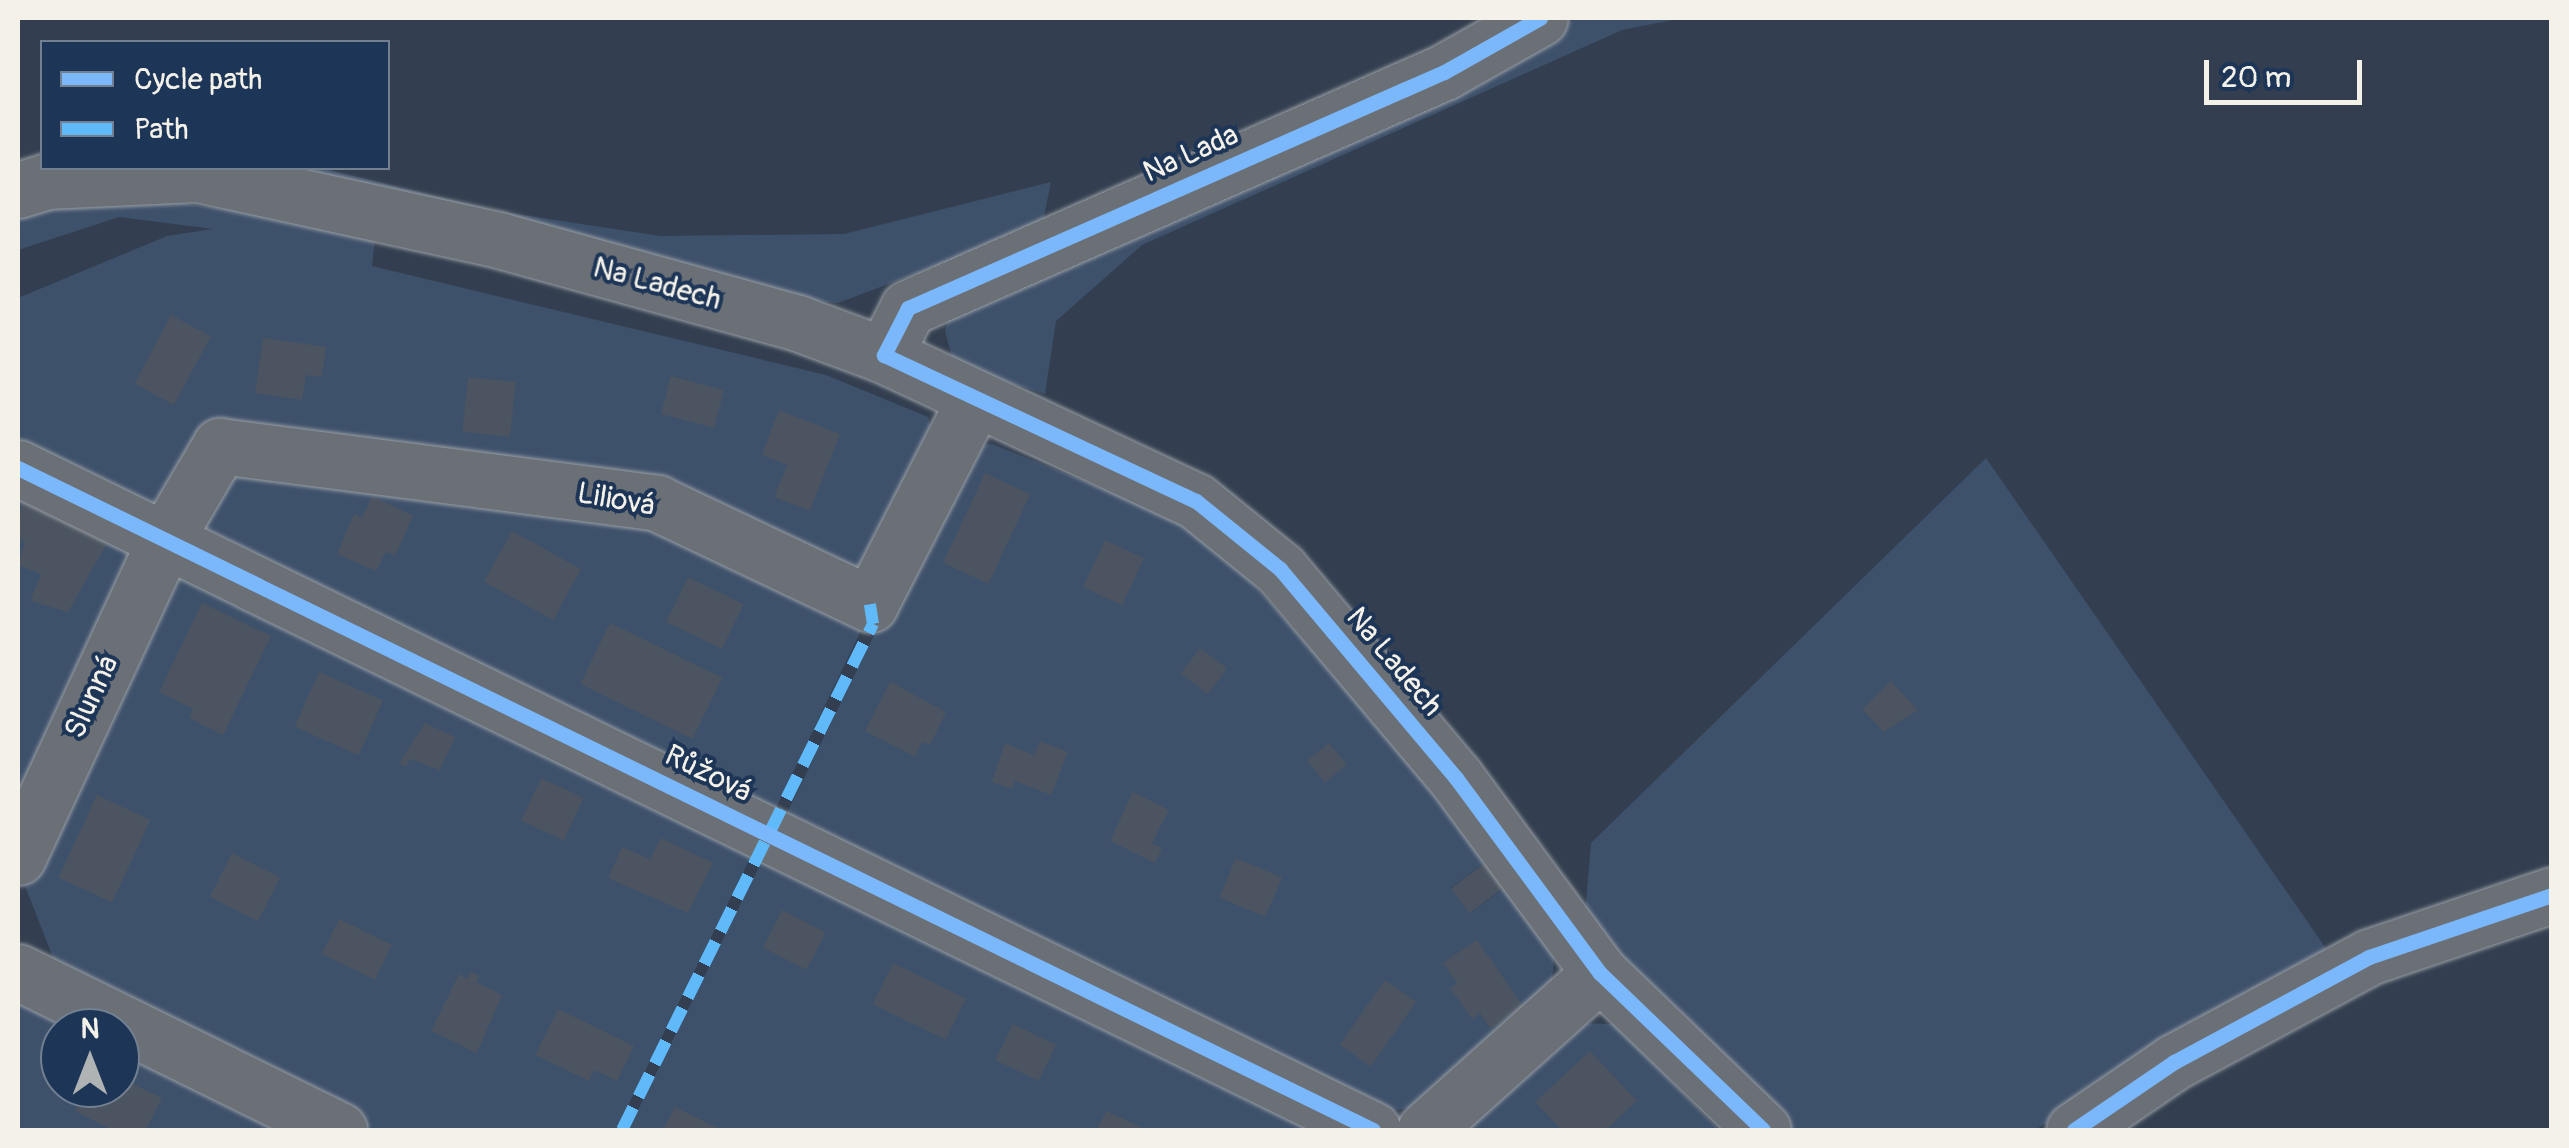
<!DOCTYPE html>
<meta charset="utf-8">
<style>
body{margin:0}
#map{position:relative;width:2569px;height:1148px;overflow:hidden;background:#333f50;font-family:Pangolin,sans-serif}
div>[style]{position:absolute}
.green>*{inset:0;background:#3e516b}
.building>*{inset:0;background:#4b5460;transform-origin:0 0}
.roads{filter:drop-shadow(0 0 2px #9ba0a6) drop-shadow(0 0 2px #9ba0a6)}
.street>*{height:55px;margin:-27.5px;padding:0 27.5px;transform-origin:27.5px;border-radius:27.5px;background:#6b7077}
.quiet>*{height:12px;margin-top:-6px;transform-origin:0;background:repeating-linear-gradient(90deg,#60bafa 0 25px,transparent 0 37px)}
.cycleway>*{height:15px;margin:-7.5px;padding:0 7.5px;transform-origin:7.5px;border-radius:7.5px;background:#7ab7fb}
span{translate:-50% -50%;white-space:nowrap;text-align:center;line-height:1.15;-webkit-text-stroke:8px #1d3557;paint-order:stroke}
.street-label{font-size:30px;color:#f4f1e8}
.frame{position:absolute;inset:0;border:20px solid #f4f1e8;pointer-events:none}
.legend{position:absolute;left:40px;top:40px;width:350px;height:130px;box-sizing:border-box;background:#1d3557;border:2px solid #738091;margin:0;padding:12px 18px;list-style:none;font-size:30px;color:#f4f1e8}
.legend li{display:flex;align-items:center;gap:20px;height:50px}
.legend b{width:50px;border:2px solid #738091}
.north{position:absolute;left:40px;top:1008px;width:100px;height:100px;box-sizing:border-box;background:#1d3557;border:2px solid #738091;border-radius:50%;rotate:0deg;font-size:28px;font-weight:700;line-height:40px;text-align:center;color:#f4f1e8}
.north::after{content:'';display:block;margin:auto;width:35px;height:45px;background:#b0b3b3;clip-path:polygon(50% 0,100% 100%,50% 72%,0 100%)}
.scale{position:absolute;left:2204px;top:60px;width:158px;height:45px;box-sizing:border-box;border:5px solid #f4f1e8;border-top:0;padding-left:12px;font-size:30px;line-height:35px;white-space:nowrap;color:#f4f1e8;-webkit-text-stroke:8px #1d3557;paint-order:stroke}
</style>
<div id="map">
<div class="green">
<i style="clip-path:polygon(1578px 18px,1682px 18px,1622px 30px,1142px 245px,1056px 321px,1045px 394px,954px 365px,945px 331px,952px 306px)"></i>
<i style="clip-path:polygon(269px 168px,322px 168px,496px 211px,660px 236px,844px 234px,1051px 182px,1042px 226px,838px 303px,785px 298px)"></i>
<i style="clip-path:polygon(104px 193px,376px 229px,372px 266px,826px 375px,928px 417px,936px 449px,879px 570px,848px 581px,658px 489px,207px 429px,174px 500px,142px 511px,18px 450px,18px 298px,167px 236px,213px 229px,119px 217px,18px 250px,18px 213px)"></i>
<i style="clip-path:polygon(992px 444px,1205px 530px,1441px 794px,1490px 859px,1451px 888px,1470px 913px,1509px 884px,1555px 946px,1550px 1004px,1436px 1104px,1370px 1114px,782px 823px,967px 446px)"></i>
<i style="clip-path:polygon(1986px 458px,2327px 950px,2035px 1130px,1787px 1130px,1584px 926px,1591px 843px)"></i>
<i style="clip-path:polygon(235px 469px,653px 514px,866px 620px,771px 818px,210px 543px,199px 511px)"></i>
<i style="clip-path:polygon(18px 485px,132px 540px,137px 572px,18px 817px)"></i>
<i style="clip-path:polygon(196px 567px,757px 844px,616px 1130px,375px 1130px,61px 978px,20px 873px,164px 578px)"></i>
<i style="clip-path:polygon(768px 849px,1339px 1130px,628px 1130px)"></i>
<i style="clip-path:polygon(18px 984px,109px 1028px,60px 1028px,60px 1088px,120px 1088px,120px 1033px,316px 1130px,18px 1130px)"></i>
<i style="clip-path:polygon(1576px 1023px,1615px 1024px,1719px 1130px,1469px 1130px,1465px 1121px)"></i>
</div>
<div class="building">
<i style="left:171px;top:315px;width:45px;height:78px;rotate:28deg"></i>
<i style="clip-path:polygon(263px 338px,326px 347px,322px 377px,306px 375px,302px 400px,255px 393px)"></i>
<i style="left:671px;top:376px;width:55px;height:39px;rotate:15deg"></i>
<i style="left:468px;top:377px;width:48px;height:55px;rotate:6deg"></i>
<i style="clip-path:polygon(779px 410px,840px 434px,810px 511px,774px 497px,787px 465px,762px 455px)"></i>
<i style="left:985px;top:473px;width:50px;height:99px;rotate:25deg"></i>
<i style="clip-path:polygon(22px 496px,110px 538px,68px 612px,30px 601px,41px 574px,18px 565px,25px 542px,18px 539px)"></i>
<i style="clip-path:polygon(372px 496px,413px 516px,395px 556px,386px 552px,376px 571px,337px 554px,354px 514px,362px 518px)"></i>
<i style="left:512px;top:531px;width:79px;height:58px;rotate:29deg"></i>
<i style="left:1105px;top:540px;width:43px;height:52px;rotate:25deg"></i>
<i style="left:688px;top:577px;width:62px;height:50px;rotate:26deg"></i>
<i style="clip-path:polygon(202px 603px,271px 636px,223px 735px,189px 718px,193px 709px,159px 692px)"></i>
<i style="left:610px;top:623px;width:125px;height:68px;rotate:26deg"></i>
<i style="left:1200px;top:648px;width:34px;height:32px;rotate:37deg"></i>
<i style="left:319px;top:672px;width:70px;height:60px;rotate:24deg"></i>
<i style="clip-path:polygon(1891px 681px,1918px 710px,1884px 732px,1862px 709px)"></i>
<i style="clip-path:polygon(890px 682px,946px 712px,930px 745px,922px 742px,915px 757px,865px 731px)"></i>
<i style="clip-path:polygon(425px 723px,455px 737px,440px 770px,410px 759px,406px 767px,399px 763px)"></i>
<i style="clip-path:polygon(1040px 741px,1068px 752px,1051px 795px,1015px 781px,1012px 789px,992px 782px,1005px 743px,1034px 755px)"></i>
<i style="left:1329px;top:743px;width:28px;height:28px;rotate:51deg"></i>
<i style="left:541px;top:778px;width:47px;height:47px;rotate:25deg"></i>
<i style="clip-path:polygon(1133px 792px,1169px 810px,1152px 843px,1162px 848px,1155px 863px,1110px 841px)"></i>
<i style="left:97px;top:795px;width:59px;height:91px;rotate:25deg"></i>
<i style="clip-path:polygon(661px 838px,713px 863px,688px 913px,608px 878px,622px 847px,650px 859px)"></i>
<i style="left:232px;top:853px;width:54px;height:49px;rotate:27deg"></i>
<i style="left:1236px;top:858px;width:50px;height:43px;rotate:23deg"></i>
<i style="left:1490px;top:859px;width:31px;height:49px;rotate:53deg"></i>
<i style="left:782px;top:910px;width:49px;height:42px;rotate:27deg"></i>
<i style="left:339px;top:919px;width:59px;height:39px;rotate:26deg"></i>
<i style="clip-path:polygon(1477px 940px,1523px 1006px,1491px 1029px,1480px 1013px,1472px 1019px,1450px 988px,1457px 983px,1443px 963px)"></i>
<i style="left:893px;top:963px;width:81px;height:46px;rotate:26deg"></i>
<i style="clip-path:polygon(471px 972px,480px 976px,476px 982px,502px 995px,477px 1053px,431px 1031px,459px 974px,468px 979px)"></i>
<i style="left:1385px;top:980px;width:38px;height:79px;rotate:35deg"></i>
<i style="clip-path:polygon(558px 1009px,634px 1046px,617px 1081px,594px 1070px,589px 1081px,535px 1055px)"></i>
<i style="left:1013px;top:1024px;width:48px;height:40px;rotate:26deg"></i>
<i style="clip-path:polygon(1590px 1051px,1637px 1101px,1606px 1130px,1562px 1130px,1535px 1102px)"></i>
<i style="clip-path:polygon(120px 1078px,162px 1098px,146px 1130px,112px 1130px,75px 1111px,87px 1088px,120px 1088px)"></i>
<i style="clip-path:polygon(675px 1107px,722px 1130px,663px 1130px)"></i>
<i style="clip-path:polygon(1107px 1111px,1147px 1130px,1096px 1130px)"></i>
</div>
<div class="roads">
<div class="street">
<i style="left:18px;top:190px;width:30px;rotate:-17deg"></i>
<i style="left:47px;top:181px;width:150px;rotate:-2.7deg"></i>
<i style="left:197px;top:174px;width:309px;rotate:12.3deg"></i>
<i style="left:499px;top:240px;width:310px;rotate:15.5deg"></i>
<i style="left:798px;top:323px;width:92px;rotate:20.4deg"></i>
<i style="left:884px;top:355px;width:344px;rotate:25.1deg"></i>
<i style="left:1196px;top:501px;width:108px;rotate:39deg"></i>
<i style="left:1280px;top:569px;width:273px;rotate:49.9deg"></i>
<i style="left:1456px;top:778px;width:242px;rotate:53.6deg"></i>
<i style="left:1600px;top:973px;width:226px;rotate:43.9deg"></i>
<i style="left:884px;top:355px;width:53px;rotate:-62.9deg"></i>
<i style="left:908px;top:308px;width:586px;rotate:-23.76deg"></i>
<i style="left:1444px;top:72px;width:110px;rotate:-29.4deg"></i>
<i style="left:18px;top:468px;width:1508px;rotate:26.04deg"></i>
<i style="left:18px;top:857px;width:352px;rotate:-65.1deg"></i>
<i style="left:166px;top:538px;width:107px;rotate:-59.6deg"></i>
<i style="left:220px;top:446px;width:441px;rotate:7.4deg"></i>
<i style="left:657px;top:503px;width:236px;rotate:25.4deg"></i>
<i style="left:870px;top:604px;width:230px;rotate:-62.9deg"></i>
<i style="left:18px;top:972px;width:358px;rotate:26.2deg"></i>
<i style="left:1425px;top:1130px;width:235px;rotate:-41.9deg"></i>
<i style="left:2074px;top:1130px;width:121px;rotate:-34.2deg"></i>
<i style="left:2174px;top:1062px;width:221px;rotate:-28.3deg"></i>
<i style="left:2369px;top:957px;width:193px;rotate:-18.7deg"></i>
</div>
</div>
<div class="quiet">
<i style="left:622px;top:1130px;width:565px;rotate:-63.62deg"></i>
<i style="left:873px;top:624px;width:20px;rotate:-99deg"></i>
</div>
<div class="cycleway">
<i style="left:1540px;top:18px;width:110px;rotate:150.6deg"></i>
<i style="left:1444px;top:72px;width:586px;rotate:156.24deg"></i>
<i style="left:908px;top:308px;width:53px;rotate:117.1deg"></i>
<i style="left:884px;top:355px;width:344px;rotate:25.1deg"></i>
<i style="left:1196px;top:501px;width:108px;rotate:39deg"></i>
<i style="left:1280px;top:569px;width:273px;rotate:49.9deg"></i>
<i style="left:1456px;top:778px;width:242px;rotate:53.6deg"></i>
<i style="left:1600px;top:973px;width:226px;rotate:43.9deg"></i>
<i style="left:18px;top:468px;width:1508px;rotate:26.04deg"></i>
<i style="left:2074px;top:1130px;width:121px;rotate:-34.2deg"></i>
<i style="left:2174px;top:1062px;width:221px;rotate:-28.3deg"></i>
<i style="left:2369px;top:957px;width:193px;rotate:-18.7deg"></i>
</div>
<div class="street-label">
<span style="left:1191px;top:154px;rotate:-24deg">Na Lada</span>
<span style="left:657px;top:284px;rotate:15deg">Na Ladech</span>
<span style="left:616px;top:500px;rotate:10deg">Liliová</span>
<span style="left:1394px;top:662px;rotate:50deg">Na Ladech</span>
<span style="left:92px;top:697px;rotate:-65deg">Slunná</span>
<span style="left:708px;top:774px;rotate:26deg">Růžová</span>
</div>
<div class="frame"></div>
<ul class="legend">
<li><b style="height:12px;background:#7ab7fb"></b>Cycle path</li>
<li><b style="height:12px;background:#60bafa"></b>Path</li>
</ul>
<div class="north">N</div>
<div class="scale">20 m</div>
</div>
